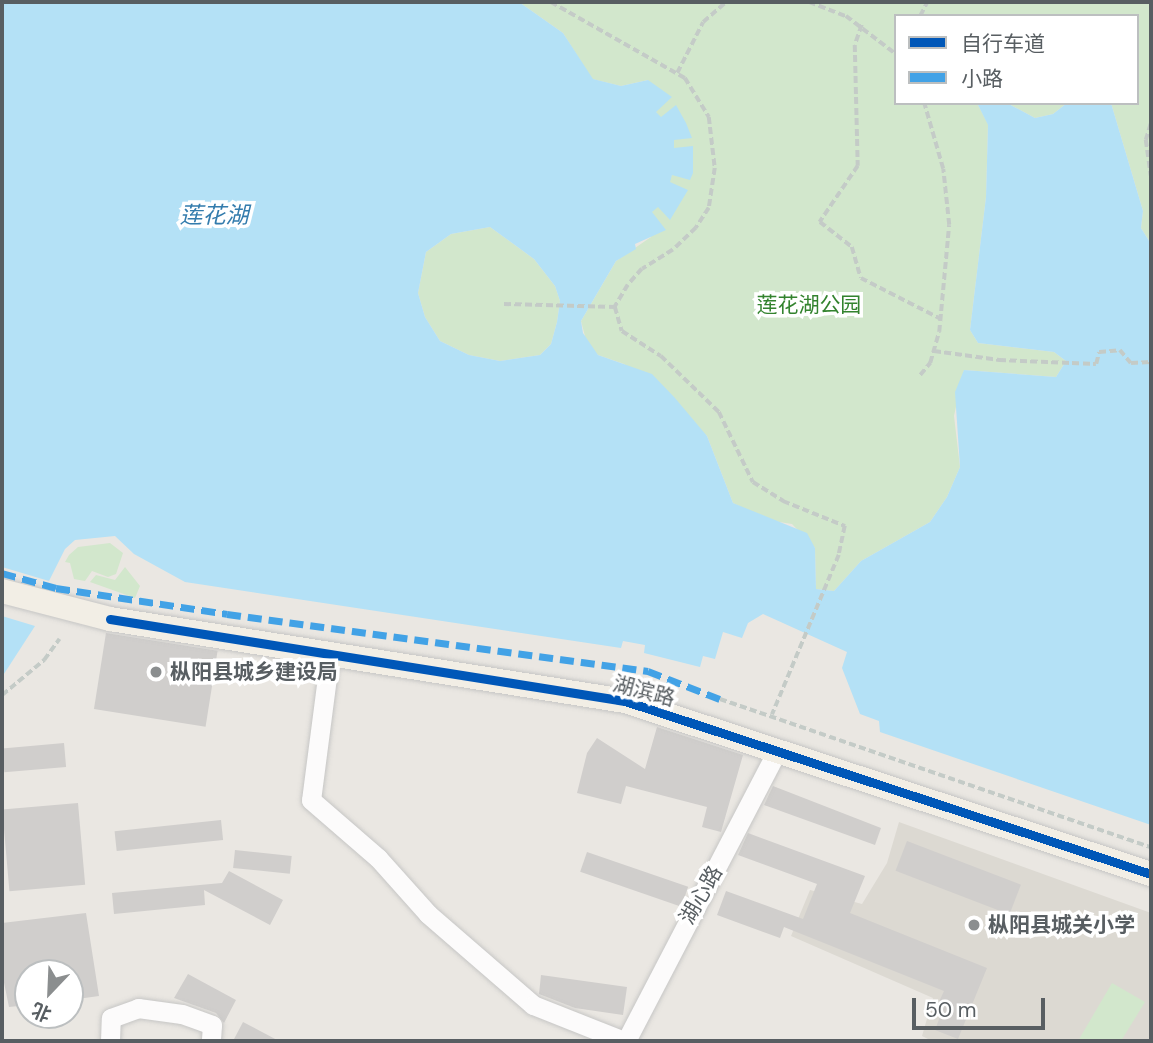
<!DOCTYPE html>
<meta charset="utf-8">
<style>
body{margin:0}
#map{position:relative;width:1153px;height:1043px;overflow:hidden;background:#eae7e2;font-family:"DM Sans","Noto Sans SC",sans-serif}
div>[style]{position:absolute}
.education>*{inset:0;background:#dcd9d2}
.green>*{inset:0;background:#d2e7cc}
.water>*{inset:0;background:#b4e1f6}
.building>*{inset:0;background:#d0cecc;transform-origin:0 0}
.path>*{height:3.5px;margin-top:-1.75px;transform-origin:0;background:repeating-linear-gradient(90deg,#c4cbc7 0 7px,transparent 0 10.5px)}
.roads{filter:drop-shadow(0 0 2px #c6c6c5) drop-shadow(0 0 2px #c6c6c5)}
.minor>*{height:19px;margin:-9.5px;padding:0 9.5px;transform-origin:9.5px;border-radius:9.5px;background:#fcfbfb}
.major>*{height:24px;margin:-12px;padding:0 12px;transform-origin:12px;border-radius:12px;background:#f2eee5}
.quiet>*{height:7px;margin-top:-3.5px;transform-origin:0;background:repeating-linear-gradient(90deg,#42a2e6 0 14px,transparent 0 21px)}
.cycleway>*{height:9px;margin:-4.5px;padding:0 4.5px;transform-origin:4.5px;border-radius:4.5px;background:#0057b8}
.dots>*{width:19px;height:19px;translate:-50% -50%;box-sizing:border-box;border:4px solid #fff;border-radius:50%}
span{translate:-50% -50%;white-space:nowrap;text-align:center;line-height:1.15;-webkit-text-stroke:7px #fff;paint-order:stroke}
.park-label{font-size:21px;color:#33832e}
.poi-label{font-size:21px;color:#585e62;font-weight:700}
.left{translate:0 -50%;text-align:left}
.street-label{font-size:21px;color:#585e62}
.water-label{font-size:23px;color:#337cad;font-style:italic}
.frame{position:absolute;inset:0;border:4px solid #585e62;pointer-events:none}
.legend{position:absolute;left:894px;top:14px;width:245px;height:91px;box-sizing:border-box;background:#fff;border:2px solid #bcbfc0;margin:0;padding:9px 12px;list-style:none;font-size:21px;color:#585e62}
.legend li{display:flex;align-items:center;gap:14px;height:35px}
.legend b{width:35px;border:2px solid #bcbfc0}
.north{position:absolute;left:14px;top:959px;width:70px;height:70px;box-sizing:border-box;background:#fff;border:2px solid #bcbfc0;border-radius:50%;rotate:203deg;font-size:19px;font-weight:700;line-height:28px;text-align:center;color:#585e62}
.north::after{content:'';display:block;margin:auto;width:24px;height:32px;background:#8b8e8f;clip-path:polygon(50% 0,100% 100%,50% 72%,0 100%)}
.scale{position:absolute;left:912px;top:998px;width:133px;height:32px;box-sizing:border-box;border:4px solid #585e62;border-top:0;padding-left:9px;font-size:21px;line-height:24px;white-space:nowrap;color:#585e62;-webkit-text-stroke:5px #fff;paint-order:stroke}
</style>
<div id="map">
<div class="education">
<i style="clip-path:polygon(899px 822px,1151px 913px,1151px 1041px,932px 1041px,922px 1036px,933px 998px,791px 936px,810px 890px,862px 904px,887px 863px)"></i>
</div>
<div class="green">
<i style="clip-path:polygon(519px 2px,1151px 2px,1151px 244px,1141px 228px,1143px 211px,1111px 103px,1137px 103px,1137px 16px,896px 16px,896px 103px,977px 103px,988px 124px,986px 197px,970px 330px,978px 343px,1054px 352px,1066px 361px,1056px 377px,964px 370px,954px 416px,960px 467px,947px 497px,930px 522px,861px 561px,834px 591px,816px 589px,815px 548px,792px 524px,767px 520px,733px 503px,707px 436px,624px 364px,598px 355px,587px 344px,581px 321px,616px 261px,651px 237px,652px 212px,672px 175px,693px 173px,693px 147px,674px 149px,656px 112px,648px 80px,621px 86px,592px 79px,563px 33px)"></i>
<i style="clip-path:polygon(1007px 103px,1067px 103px,1053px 114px,1035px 118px)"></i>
<i style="clip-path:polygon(490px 227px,534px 259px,555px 286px,560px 301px,557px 322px,551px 344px,540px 355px,500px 361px,469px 355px,440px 341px,425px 317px,418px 293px,426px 252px,451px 234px)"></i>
<i style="clip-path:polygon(110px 543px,123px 553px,116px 574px,108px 577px,92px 571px,85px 581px,74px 579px,70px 563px,65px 562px,69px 555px,78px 547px)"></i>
<i style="clip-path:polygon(125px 567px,140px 586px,135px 598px,90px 582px,96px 575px,115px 580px)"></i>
<i style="clip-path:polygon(1112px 983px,1145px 1002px,1121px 1041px,1078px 1041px)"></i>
</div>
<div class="water">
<i style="clip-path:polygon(evenodd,2px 2px,519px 2px,563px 33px,593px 79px,621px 86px,648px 80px,672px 97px,656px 112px,661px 117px,676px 105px,686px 123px,692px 138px,674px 140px,674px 148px,693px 146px,693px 173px,690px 180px,672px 175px,670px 182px,688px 190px,670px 220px,658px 207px,652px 212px,666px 230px,635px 244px,636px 249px,616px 261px,581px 321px,583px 333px,598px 355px,652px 374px,675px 398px,707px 436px,733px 503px,807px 533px,815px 548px,816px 589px,834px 591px,861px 561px,930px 522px,947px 497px,960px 467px,955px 392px,964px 370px,1056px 377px,1066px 361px,1054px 352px,978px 343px,970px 330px,986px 197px,988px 125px,977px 103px,1007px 103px,1035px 118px,1053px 114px,1067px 103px,1111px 103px,1143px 211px,1141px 228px,1151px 244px,1151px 825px,880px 732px,879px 721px,860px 714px,842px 668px,847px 652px,763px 614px,748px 623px,742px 638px,723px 632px,715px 659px,703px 656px,700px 667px,644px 653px,645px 645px,623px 641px,621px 648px,185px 582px,134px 554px,115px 536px,75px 540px,65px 549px,49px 581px,2px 567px,2px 2px,490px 227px,534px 259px,555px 286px,560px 301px,557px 322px,551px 344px,540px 355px,500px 361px,469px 355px,440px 341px,425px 317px,418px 293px,426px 252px,451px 234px,490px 227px)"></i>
<i style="clip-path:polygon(2px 616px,35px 626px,2px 677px)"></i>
</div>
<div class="building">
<i style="left:106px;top:633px;width:113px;height:77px;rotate:9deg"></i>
<i style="clip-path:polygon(657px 727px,743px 755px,721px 832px,702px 827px,707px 807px,626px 786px,621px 804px,577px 793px,587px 753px,597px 738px,645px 769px)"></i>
<i style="left:64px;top:743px;width:24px;height:62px;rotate:85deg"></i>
<i style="clip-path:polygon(773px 786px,881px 828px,875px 845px,764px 805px)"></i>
<i style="left:78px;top:803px;width:82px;height:76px;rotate:85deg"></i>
<i style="left:221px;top:820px;width:20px;height:107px;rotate:84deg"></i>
<i style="clip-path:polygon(748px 833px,865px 876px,850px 913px,987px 968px,958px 1039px,935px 1030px,944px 1006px,938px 1004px,944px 991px,784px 927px,780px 938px,717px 915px,726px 891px,803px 919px,817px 884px,738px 855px)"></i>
<i style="left:907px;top:841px;width:122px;height:32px;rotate:21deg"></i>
<i style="left:235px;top:850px;width:57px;height:18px;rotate:6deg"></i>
<i style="left:587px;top:852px;width:107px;height:21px;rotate:19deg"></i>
<i style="clip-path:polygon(229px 871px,283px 900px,270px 925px,204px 890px,205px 905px,114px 914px,112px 893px,222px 883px)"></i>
<i style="clip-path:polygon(86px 913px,99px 996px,70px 1000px,70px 973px,28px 973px,28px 1005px,9px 1007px,2px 973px,2px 923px)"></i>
<i style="clip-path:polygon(188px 974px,236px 1000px,224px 1023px,216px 1013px,174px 998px)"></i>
<i style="clip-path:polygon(541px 975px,627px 987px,623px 1015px,575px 1008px,539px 994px)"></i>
<i style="clip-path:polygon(243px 1022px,279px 1041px,233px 1041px)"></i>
</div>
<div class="path">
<i style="left:551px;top:2px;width:154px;rotate:29.6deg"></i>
<i style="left:685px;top:78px;width:46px;rotate:58.4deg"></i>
<i style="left:709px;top:117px;width:51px;rotate:83.3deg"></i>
<i style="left:715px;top:168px;width:40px;rotate:98.5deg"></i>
<i style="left:709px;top:208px;width:24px;rotate:123deg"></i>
<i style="left:696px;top:228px;width:32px;rotate:136deg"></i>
<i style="left:673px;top:250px;width:36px;rotate:148deg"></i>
<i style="left:642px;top:269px;width:21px;rotate:131deg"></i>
<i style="left:628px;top:285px;width:26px;rotate:121deg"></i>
<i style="left:615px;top:307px;width:25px;rotate:74deg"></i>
<i style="left:622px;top:331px;width:46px;rotate:32.7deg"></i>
<i style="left:661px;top:356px;width:81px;rotate:44deg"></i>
<i style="left:719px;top:412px;width:78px;rotate:64.1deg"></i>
<i style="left:753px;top:482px;width:36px;rotate:32deg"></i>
<i style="left:783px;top:501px;width:67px;rotate:22deg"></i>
<i style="left:845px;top:526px;width:30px;rotate:102deg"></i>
<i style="left:839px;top:555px;width:173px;rotate:112.7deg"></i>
<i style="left:809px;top:2px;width:40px;rotate:21deg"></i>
<i style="left:846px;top:16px;width:63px;rotate:37.2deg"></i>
<i style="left:920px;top:16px;width:16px;rotate:-63deg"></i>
<i style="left:862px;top:25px;width:21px;rotate:109deg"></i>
<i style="left:855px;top:45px;width:121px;rotate:88.6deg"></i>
<i style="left:858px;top:166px;width:68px;rotate:124.2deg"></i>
<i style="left:820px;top:222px;width:41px;rotate:38deg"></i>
<i style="left:852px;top:247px;width:32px;rotate:74deg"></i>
<i style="left:861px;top:278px;width:90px;rotate:27.1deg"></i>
<i style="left:677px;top:73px;width:57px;rotate:-63deg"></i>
<i style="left:703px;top:22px;width:30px;rotate:-41deg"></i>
<i style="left:1151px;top:124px;width:17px;rotate:107deg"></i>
<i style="left:1146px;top:140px;width:36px;rotate:82deg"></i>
<i style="left:504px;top:304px;width:111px;rotate:1.5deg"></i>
<i style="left:934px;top:351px;width:66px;rotate:7.9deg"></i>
<i style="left:999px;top:360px;width:97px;rotate:2.4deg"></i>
<i style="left:1096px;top:364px;width:12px;rotate:-76deg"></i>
<i style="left:1099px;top:352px;width:21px;rotate:-5deg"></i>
<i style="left:1120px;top:350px;width:17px;rotate:50deg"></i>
<i style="left:1131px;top:363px;width:20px;rotate:-3deg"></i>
<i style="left:920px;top:375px;width:16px;rotate:-50deg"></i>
<i style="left:930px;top:363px;width:32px;rotate:-74deg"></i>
<i style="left:939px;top:332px;width:107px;rotate:-84.7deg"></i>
<i style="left:949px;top:225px;width:56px;rotate:-96.1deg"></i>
<i style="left:943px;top:169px;width:69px;rotate:-106.1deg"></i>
<i style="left:2px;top:695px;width:55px;rotate:-39.8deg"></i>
<i style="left:44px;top:660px;width:26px;rotate:-54deg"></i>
<i style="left:720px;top:699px;width:456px;rotate:19deg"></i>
</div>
<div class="roads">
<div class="minor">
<i style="left:330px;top:654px;width:147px;rotate:97.4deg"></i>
<i style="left:311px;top:800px;width:89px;rotate:40.9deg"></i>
<i style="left:378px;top:858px;width:75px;rotate:48.2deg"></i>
<i style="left:428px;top:914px;width:139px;rotate:40.9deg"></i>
<i style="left:533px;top:1005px;width:98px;rotate:21.6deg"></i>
<i style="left:110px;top:1041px;width:23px;rotate:-88deg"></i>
<i style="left:111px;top:1018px;width:29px;rotate:-20deg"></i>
<i style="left:138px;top:1008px;width:44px;rotate:7.8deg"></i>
<i style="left:182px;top:1014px;width:32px;rotate:20deg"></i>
<i style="left:212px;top:1025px;width:16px;rotate:94deg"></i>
<i style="left:626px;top:1041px;width:329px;rotate:-62.5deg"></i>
</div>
<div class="major">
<i style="left:2px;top:591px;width:112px;rotate:14.5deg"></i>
<i style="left:110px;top:619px;width:521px;rotate:9.05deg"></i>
<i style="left:625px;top:701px;width:554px;rotate:18.21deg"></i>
</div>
</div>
<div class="quiet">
<i style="left:2px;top:573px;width:56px;rotate:15.5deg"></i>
<i style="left:56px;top:588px;width:173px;rotate:8.6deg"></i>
<i style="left:227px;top:614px;width:425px;rotate:7.7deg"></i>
<i style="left:648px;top:671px;width:77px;rotate:21.3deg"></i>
</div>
<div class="cycleway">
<i style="left:110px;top:619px;width:521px;rotate:9.05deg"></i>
<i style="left:625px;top:701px;width:554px;rotate:18.21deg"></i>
</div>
<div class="dots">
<i style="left:156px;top:672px;background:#8b8e8f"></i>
<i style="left:974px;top:925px;background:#8b8e8f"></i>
</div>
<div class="park-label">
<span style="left:809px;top:305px">莲花湖公园</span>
</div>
<div class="poi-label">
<span class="left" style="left:170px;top:672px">枞阳县城乡建设局</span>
<span class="left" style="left:988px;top:925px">枞阳县城关小学</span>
</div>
<div class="street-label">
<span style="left:644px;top:691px;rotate:15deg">湖滨路</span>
<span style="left:701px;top:895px;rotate:-60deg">湖心路</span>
</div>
<div class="water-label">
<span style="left:214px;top:215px">莲花湖</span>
</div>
<div class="frame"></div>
<ul class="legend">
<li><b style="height:9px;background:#0057b8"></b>自行车道</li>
<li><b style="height:9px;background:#42a2e6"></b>小路</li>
</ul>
<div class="north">北</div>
<div class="scale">50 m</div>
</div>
